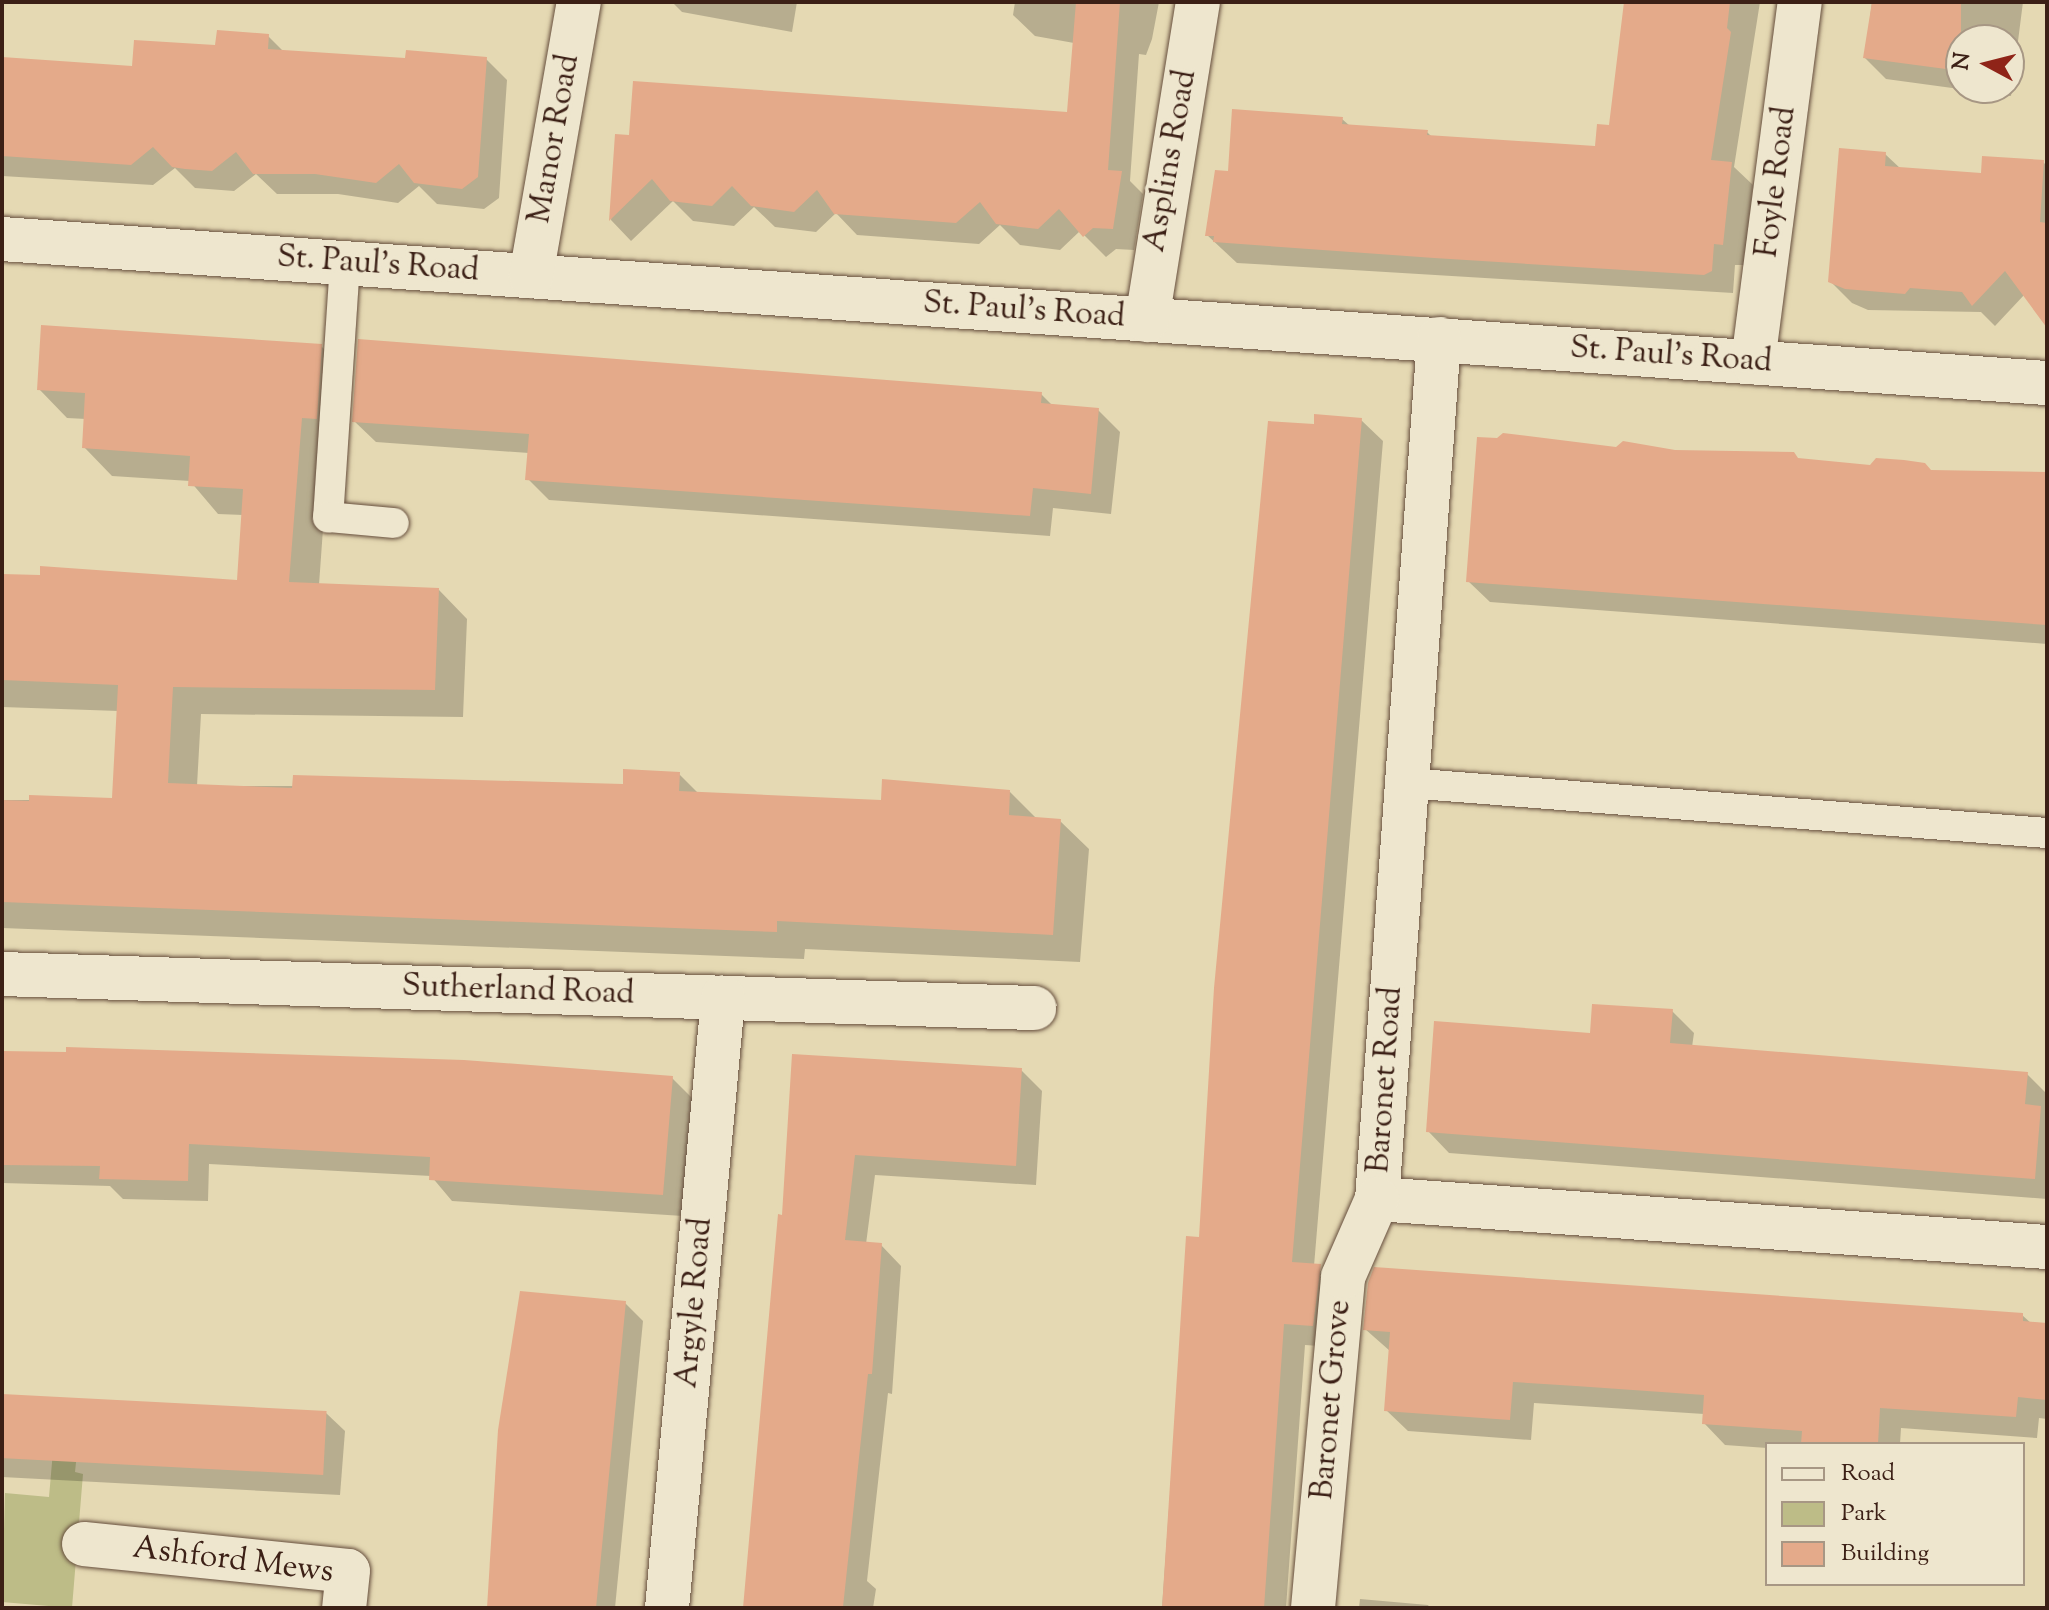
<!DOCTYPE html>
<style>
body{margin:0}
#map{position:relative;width:2049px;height:1610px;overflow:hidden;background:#e5d9b3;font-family:"Sorts Mill Goudy",serif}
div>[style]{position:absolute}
.green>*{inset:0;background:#bdbc87}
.shadow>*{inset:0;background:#0003}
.building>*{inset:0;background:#e4aa8a;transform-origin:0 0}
.roads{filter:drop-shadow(0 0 2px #664e3d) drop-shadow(0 0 2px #664e3d)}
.lane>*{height:30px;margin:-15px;padding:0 15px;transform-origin:15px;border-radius:15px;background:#eee6ce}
.street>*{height:44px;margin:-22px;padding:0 22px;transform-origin:22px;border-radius:22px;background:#eee6ce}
span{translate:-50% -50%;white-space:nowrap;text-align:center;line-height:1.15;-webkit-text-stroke:7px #eee6ce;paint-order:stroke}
.street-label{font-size:32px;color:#3c2016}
.frame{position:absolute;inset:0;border:4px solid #3c2016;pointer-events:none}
.legend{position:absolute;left:1765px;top:1442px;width:260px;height:144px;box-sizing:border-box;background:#eee6ce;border:2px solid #a79784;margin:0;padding:10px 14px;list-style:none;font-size:24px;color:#3c2016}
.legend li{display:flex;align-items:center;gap:16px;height:40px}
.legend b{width:40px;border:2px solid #a79784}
.north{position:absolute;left:1945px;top:24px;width:80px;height:80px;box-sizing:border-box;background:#eee6ce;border:2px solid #a79784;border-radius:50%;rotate:277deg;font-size:22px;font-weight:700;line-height:32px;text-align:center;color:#3c2016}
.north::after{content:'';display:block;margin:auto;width:28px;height:36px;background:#8f2418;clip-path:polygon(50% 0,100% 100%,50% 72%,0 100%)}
</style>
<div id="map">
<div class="green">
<i style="clip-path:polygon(53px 1451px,77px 1453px,75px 1472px,83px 1474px,72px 1608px,2px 1602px,5px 1493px,49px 1497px)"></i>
</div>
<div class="shadow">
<i style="clip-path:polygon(672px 2px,797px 2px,792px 32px,682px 12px)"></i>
<i style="clip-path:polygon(1015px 2px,1159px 2px,1152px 39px,1146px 55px,1139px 54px,1130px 181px,1143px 194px,1134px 250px,1116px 249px,1106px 257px,1080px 231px,1060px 250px,1020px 245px,1000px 225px,979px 244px,857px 235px,836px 213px,816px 232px,775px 227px,754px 207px,734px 226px,693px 221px,673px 201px,631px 241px,611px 220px,617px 136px,1069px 114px,1074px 43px,1035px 36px,1013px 15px)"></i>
<i style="clip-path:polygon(1628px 2px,1760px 2px,1734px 167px,1753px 185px,1744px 265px,1735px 265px,1733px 293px,1237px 263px,1207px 235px,1230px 173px,1342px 119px,1350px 126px,1427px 132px,1432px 137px,1597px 148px,1611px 127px)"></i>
<i style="clip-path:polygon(evenodd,1872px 2px,2023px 2px,2011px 96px,1886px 79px,1865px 58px,1872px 2px,1961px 40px,2009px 40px,2009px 88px,1961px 88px,1961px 40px)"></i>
<i style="clip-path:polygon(268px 36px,284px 52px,407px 60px,486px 59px,507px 80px,499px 198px,484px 209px,437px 204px,419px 186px,398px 203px,338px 194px,277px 194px,256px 174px,234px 191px,195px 188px,175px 168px,153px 185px,2px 176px,2px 59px,134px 69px)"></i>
<i style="clip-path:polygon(1885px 154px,1901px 169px,1982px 175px,2043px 162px,2047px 166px,2047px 320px,2025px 294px,1995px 326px,1981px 312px,1868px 310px,1852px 303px,1830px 281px)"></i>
<i style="clip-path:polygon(360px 341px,1041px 394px,1053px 406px,1098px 410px,1120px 432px,1111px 514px,1053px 508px,1050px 536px,549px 500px,528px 479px,529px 453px,376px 442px,354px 421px)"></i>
<i style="clip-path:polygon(321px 346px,349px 374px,329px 445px,319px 585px,439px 590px,467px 619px,463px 717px,201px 714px,197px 786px,624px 786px,679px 774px,699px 794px,883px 802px,1010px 792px,1037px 819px,1060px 821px,1089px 849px,1080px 962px,805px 949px,804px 959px,2px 928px,2px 800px,114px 800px,119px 711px,2px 707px,2px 576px,239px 582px,243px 515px,218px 514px,190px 481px,112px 476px,84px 447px,86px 419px,67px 418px,39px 389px)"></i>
<i style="clip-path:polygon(1361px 420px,1383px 441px,1314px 1266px,1342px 1287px,1334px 1347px,1305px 1345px,1286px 1608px,1162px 1608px,1188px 1239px,1201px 1239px,1316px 426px)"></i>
<i style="clip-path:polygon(1617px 450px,1931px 472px,2047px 474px,2047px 644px,1490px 602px,1468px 581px)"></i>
<i style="clip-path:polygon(1672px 1011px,1694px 1033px,1692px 1047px,2027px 1074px,2047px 1094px,2047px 1199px,1449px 1153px,1428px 1131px,1592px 1035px)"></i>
<i style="clip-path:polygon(2px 1053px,672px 1078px,693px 1099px,683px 1216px,452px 1201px,431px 1176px,209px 1164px,208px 1201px,123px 1199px,110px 1186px,2px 1183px)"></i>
<i style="clip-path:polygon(793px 1056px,1021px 1070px,1042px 1091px,1036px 1185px,875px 1175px,866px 1244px,881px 1245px,901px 1266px,892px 1394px,888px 1393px,867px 1581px,876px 1589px,873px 1608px,745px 1608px,779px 1216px,784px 1217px)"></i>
<i style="clip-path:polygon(625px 1303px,643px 1321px,615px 1608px,487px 1608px)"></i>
<i style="clip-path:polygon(2022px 1315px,2032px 1324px,2047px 1325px,2047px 1419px,2039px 1418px,2037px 1438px,1901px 1428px,1900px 1444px,1767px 1448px,1725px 1445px,1704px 1423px,1704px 1414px,1534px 1403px,1531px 1440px,1408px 1431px,1386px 1410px,1390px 1351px,1365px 1329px)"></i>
<i style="clip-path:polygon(2px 1395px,326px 1413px,345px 1431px,340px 1495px,2px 1477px)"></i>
<i style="clip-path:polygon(1360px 1599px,1428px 1605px,1430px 1608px,1359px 1608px)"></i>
</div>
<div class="building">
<i style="clip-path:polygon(1076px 2px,1120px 2px,1108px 170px,1122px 171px,1113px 229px,1093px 228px,1083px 237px,1059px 209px,1038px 229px,996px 224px,980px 202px,956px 223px,834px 214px,817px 190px,794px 212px,751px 206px,732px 186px,712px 206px,670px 201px,652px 179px,609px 221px,615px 134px,629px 135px,633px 81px,1067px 112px)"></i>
<i style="clip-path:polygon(1624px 2px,1730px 2px,1727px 28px,1731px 32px,1711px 160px,1732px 162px,1723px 245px,1714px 244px,1712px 271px,1704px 275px,1434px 258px,1213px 242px,1214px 236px,1205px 236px,1215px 170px,1228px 171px,1232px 109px,1343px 117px,1342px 124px,1428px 130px,1427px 135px,1595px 146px,1597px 124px,1609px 125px)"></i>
<i style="clip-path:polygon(1872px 2px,1961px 2px,1961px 71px,1863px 58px)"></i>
<i style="clip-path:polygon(217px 30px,269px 34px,268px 49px,405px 58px,406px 50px,487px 57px,478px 177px,462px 189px,414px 183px,399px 164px,376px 183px,315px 174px,253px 174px,236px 152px,212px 171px,185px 169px,172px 167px,153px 147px,131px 165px,2px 156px,2px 57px,132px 66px,134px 40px,215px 45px)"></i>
<i style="clip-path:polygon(1839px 148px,1886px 152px,1885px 166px,1981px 173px,1982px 156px,2044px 160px,2040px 222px,2047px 223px,2047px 328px,2005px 271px,1972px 306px,1962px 292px,1910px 288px,1905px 294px,1845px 289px,1828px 282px)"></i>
<i style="clip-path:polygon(41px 325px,322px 344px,317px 419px,302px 418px,289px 582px,439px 588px,435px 690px,173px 687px,168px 783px,292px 788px,293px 775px,623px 784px,623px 769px,680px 772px,679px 791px,881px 800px,882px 779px,1010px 790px,1009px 815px,1061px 819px,1053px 935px,777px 921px,777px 932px,2px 902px,2px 800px,29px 801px,29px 795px,112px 798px,118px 685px,2px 680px,2px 574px,40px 575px,40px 566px,237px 580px,243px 489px,188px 486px,190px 456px,82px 448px,85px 393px,37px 390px)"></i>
<i style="clip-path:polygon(358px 339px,1042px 392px,1041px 403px,1099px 408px,1091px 494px,1033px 488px,1030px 516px,525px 480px,529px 434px,352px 422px)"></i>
<i style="clip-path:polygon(1314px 414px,1362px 418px,1292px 1262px,1321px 1264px,1313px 1326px,1284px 1324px,1264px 1608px,1162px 1608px,1186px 1236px,1199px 1237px,1214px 988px,1268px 421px,1314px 424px)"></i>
<i style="clip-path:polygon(1503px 433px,1616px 447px,1623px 441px,1675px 450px,1794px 452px,1798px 458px,1870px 465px,1876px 458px,1904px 460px,1925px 463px,1931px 470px,2047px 472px,2047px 625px,1466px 582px,1477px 437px,1497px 438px)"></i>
<i style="clip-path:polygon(1592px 1004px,1673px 1009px,1670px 1043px,2028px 1072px,2025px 1104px,2041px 1106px,2035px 1179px,1426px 1132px,1434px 1021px,1590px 1033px)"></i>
<i style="clip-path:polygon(66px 1047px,464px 1060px,673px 1076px,663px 1195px,429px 1180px,430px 1157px,189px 1144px,188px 1181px,99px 1179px,100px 1166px,2px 1165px,2px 1051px,66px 1052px)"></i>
<i style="clip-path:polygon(792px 1054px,1022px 1068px,1016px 1166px,855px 1155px,845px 1240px,882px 1243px,872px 1374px,868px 1374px,843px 1607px,743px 1608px,778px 1214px,782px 1215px)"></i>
<i style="clip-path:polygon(1374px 1267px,2023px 1313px,2023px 1321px,2047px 1323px,2047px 1400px,2018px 1397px,2016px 1417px,1880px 1408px,1878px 1444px,1801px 1444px,1802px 1431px,1702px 1424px,1704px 1395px,1576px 1386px,1513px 1382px,1510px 1420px,1384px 1411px,1390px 1332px,1363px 1330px,1368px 1283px)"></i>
<i style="clip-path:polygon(520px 1291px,626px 1301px,596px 1608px,487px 1608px,498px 1430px)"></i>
<i style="left:2px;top:1394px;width:325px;height:64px;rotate:3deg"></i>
</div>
<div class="roads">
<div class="lane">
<i style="left:345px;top:263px;width:255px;rotate:93.8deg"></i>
<i style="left:328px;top:517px;width:66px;rotate:5.2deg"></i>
<i style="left:1407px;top:783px;width:642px;rotate:4.47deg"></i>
</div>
<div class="street">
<i style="left:2px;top:239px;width:2050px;rotate:4.03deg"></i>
<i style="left:531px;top:276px;width:278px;rotate:-80.1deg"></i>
<i style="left:1147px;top:320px;width:322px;rotate:-80.9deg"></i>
<i style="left:1439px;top:339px;width:862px;rotate:94.12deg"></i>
<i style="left:1377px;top:1199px;width:672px;rotate:4.1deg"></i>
<i style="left:1753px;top:362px;width:363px;rotate:-82.6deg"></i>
<i style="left:2px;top:974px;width:1033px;rotate:1.89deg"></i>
<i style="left:84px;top:1544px;width:265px;rotate:5.8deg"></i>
<i style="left:348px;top:1571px;width:37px;rotate:96deg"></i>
<i style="left:667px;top:1608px;width:613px;rotate:-84.75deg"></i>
<i style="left:1313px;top:1608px;width:332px;rotate:-84.8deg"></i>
<i style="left:1343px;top:1277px;width:85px;rotate:-66.4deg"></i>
</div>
</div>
<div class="street-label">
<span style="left:555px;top:139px;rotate:-80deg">Manor Road</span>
<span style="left:1171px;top:161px;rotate:-80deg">Asplins Road</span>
<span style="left:1777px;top:182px;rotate:-83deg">Foyle Road</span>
<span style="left:378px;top:265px;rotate:4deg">St. Paul's Road</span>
<span style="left:1024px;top:311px;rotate:4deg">St. Paul's Road</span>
<span style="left:1671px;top:356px;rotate:4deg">St. Paul's Road</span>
<span style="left:518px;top:991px;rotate:2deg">Sutherland Road</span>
<span style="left:1386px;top:1080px;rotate:-86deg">Baronet Road</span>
<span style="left:695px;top:1303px;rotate:-85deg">Argyle Road</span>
<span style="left:1332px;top:1400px;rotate:-85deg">Baronet Grove</span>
<span style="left:233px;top:1561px;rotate:7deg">Ashford Mews</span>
</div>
<div class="frame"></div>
<ul class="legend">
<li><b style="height:10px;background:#eee6ce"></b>Road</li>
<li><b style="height:22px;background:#bdbc87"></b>Park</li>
<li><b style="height:22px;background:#e4aa8a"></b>Building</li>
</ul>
<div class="north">N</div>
</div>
